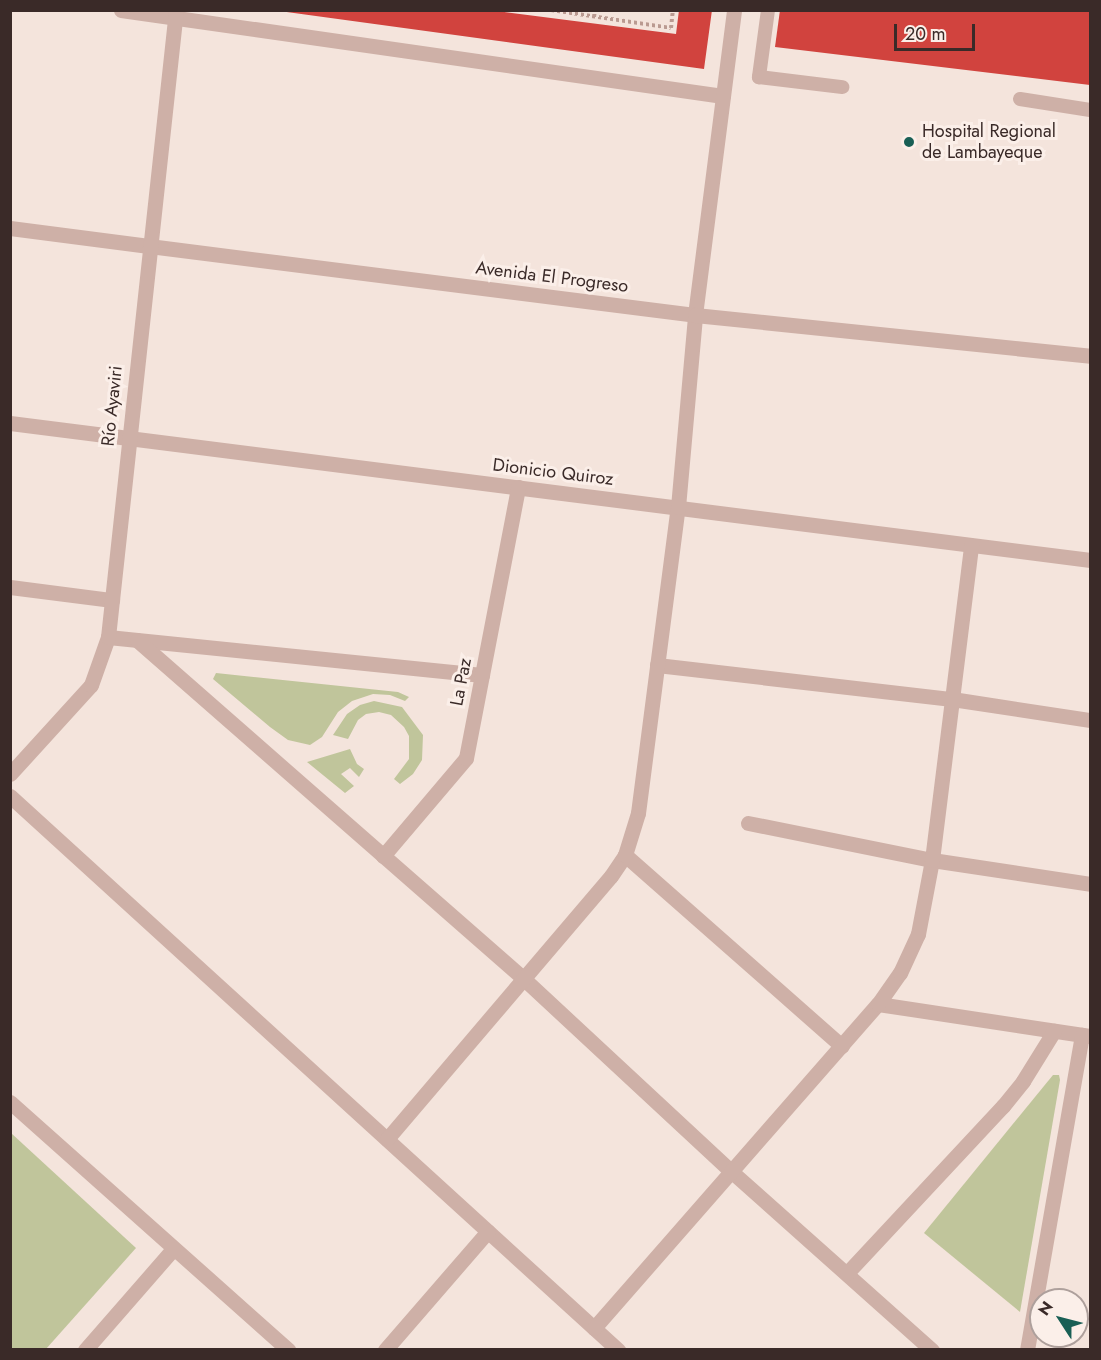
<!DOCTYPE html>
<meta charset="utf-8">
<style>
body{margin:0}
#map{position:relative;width:1101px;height:1360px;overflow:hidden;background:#f4e4dc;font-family:Jost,sans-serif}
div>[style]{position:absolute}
.green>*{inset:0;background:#c0c59b}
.building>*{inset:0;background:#d1433e}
.path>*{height:4px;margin-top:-2px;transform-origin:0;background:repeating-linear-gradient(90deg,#ba9a91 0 3px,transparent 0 6px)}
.service>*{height:14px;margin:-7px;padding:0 7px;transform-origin:7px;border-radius:7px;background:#ceb0a7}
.minor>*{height:15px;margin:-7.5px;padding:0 7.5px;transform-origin:7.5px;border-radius:7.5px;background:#ceb0a7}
.tertiary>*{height:15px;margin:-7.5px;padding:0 7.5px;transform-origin:7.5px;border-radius:7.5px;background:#ceb0a7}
.dots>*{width:16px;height:16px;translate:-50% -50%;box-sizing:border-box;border:3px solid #fbefe9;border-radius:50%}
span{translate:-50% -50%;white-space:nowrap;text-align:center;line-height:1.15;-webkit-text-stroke:6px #fbefe9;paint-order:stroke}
.poi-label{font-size:18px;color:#3a2a28}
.left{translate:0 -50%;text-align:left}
.street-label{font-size:18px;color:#3a2a28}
.frame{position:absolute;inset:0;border:12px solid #3a2a28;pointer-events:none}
.north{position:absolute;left:1029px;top:1288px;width:60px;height:60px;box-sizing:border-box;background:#fbefe9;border:2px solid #aea09c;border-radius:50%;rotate:306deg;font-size:16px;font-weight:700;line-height:24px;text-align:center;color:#3a2a28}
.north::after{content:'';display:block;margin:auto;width:21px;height:27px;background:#195f55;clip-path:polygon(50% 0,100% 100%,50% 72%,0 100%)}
.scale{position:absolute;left:894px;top:24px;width:81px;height:27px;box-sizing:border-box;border:3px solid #3a2a28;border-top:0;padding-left:8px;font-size:18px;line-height:21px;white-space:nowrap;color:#3a2a28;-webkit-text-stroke:4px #fbefe9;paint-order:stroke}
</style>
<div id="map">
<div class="green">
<i style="clip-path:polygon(216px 673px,398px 692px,409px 697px,405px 701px,390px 695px,373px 694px,352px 701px,338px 712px,322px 737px,310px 745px,288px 740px,270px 727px,213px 679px)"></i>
<i style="clip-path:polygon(374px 701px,402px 707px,423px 735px,422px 760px,413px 774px,400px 784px,394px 779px,409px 759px,409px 736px,404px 727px,391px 715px,379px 712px,366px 714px,358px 720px,348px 739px,333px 735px,347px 714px,360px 705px)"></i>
<i style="clip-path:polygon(350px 749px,357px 764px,364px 769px,359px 777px,350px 768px,341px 774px,354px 786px,345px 793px,307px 762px)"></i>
<i style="clip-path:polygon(1053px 1075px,1059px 1075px,1060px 1080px,1020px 1312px,924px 1233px)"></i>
<i style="clip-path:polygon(11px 1133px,136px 1248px,46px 1349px,11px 1349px)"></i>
</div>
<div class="building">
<i style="clip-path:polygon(272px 10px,489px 10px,676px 34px,679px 10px,712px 10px,704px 69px)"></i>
<i style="clip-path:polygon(780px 10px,1090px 10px,1090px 85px,775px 47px)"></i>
</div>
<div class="path">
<i style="left:551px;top:10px;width:121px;rotate:8.5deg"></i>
<i style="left:671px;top:28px;width:18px;rotate:-84deg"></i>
<i style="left:594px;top:17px;width:7px;rotate:-82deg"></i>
</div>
<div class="service">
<i style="left:768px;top:10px;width:68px;rotate:97.7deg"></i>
<i style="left:759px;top:77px;width:84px;rotate:6.9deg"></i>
<i style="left:1020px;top:99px;width:71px;rotate:8.9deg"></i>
</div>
<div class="minor">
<i style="left:121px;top:10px;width:608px;rotate:8.13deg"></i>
<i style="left:10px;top:228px;width:140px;rotate:7.4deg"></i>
<i style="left:10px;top:423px;width:1089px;rotate:7.23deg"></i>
<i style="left:10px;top:587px;width:103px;rotate:7.3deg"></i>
<i style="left:108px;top:637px;width:376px;rotate:5.8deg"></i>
<i style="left:137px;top:640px;width:514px;rotate:41.22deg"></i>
<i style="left:524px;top:979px;width:284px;rotate:42.9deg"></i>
<i style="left:732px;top:1172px;width:268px;rotate:41.7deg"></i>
<i style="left:657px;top:665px;width:297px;rotate:6.6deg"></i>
<i style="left:952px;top:699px;width:140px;rotate:8.7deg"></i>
<i style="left:10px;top:796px;width:823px;rotate:42.34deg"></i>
<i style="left:748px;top:823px;width:188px;rotate:11.4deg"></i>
<i style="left:932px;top:860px;width:160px;rotate:8.6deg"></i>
<i style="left:625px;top:855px;width:289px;rotate:41.4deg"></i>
<i style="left:383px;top:856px;width:128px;rotate:-49.7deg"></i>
<i style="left:466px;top:758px;width:276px;rotate:-79.1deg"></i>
<i style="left:878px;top:1004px;width:214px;rotate:8.6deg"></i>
<i style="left:10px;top:1102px;width:373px;rotate:41.7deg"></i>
<i style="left:387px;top:1139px;width:345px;rotate:-49.6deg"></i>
<i style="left:611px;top:876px;width:25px;rotate:-56deg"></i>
<i style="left:625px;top:855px;width:44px;rotate:-72.8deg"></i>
<i style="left:638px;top:813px;width:309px;rotate:-82.6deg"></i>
<i style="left:678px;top:507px;width:193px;rotate:-84.9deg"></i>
<i style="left:695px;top:315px;width:307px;rotate:-82.7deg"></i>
<i style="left:847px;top:1273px;width:229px;rotate:-47deg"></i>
<i style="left:1003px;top:1106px;width:32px;rotate:-51deg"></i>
<i style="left:1023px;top:1081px;width:59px;rotate:-58.2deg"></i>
<i style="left:594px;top:1328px;width:431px;rotate:-48.8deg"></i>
<i style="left:878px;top:1004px;width:38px;rotate:-55deg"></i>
<i style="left:900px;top:973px;width:43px;rotate:-65.2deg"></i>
<i style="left:918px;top:934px;width:75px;rotate:-79.3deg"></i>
<i style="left:932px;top:860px;width:317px;rotate:-82.9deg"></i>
<i style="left:85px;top:1350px;width:134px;rotate:-48.9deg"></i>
<i style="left:385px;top:1350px;width:157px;rotate:-49.1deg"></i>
<i style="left:1027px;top:1350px;width:320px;rotate:-80.1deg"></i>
</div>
<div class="tertiary">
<i style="left:149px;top:246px;width:550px;rotate:7.2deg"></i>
<i style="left:695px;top:315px;width:397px;rotate:5.9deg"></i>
<i style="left:10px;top:774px;width:120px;rotate:-47.7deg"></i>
<i style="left:91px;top:685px;width:51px;rotate:-70.5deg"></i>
<i style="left:108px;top:637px;width:631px;rotate:-83.81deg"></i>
</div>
<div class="dots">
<i style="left:909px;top:142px;background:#195f55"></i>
</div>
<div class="poi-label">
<span class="left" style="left:922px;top:142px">Hospital Regional<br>de Lambayeque</span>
</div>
<div class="street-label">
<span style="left:552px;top:277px;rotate:7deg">Avenida El Progreso</span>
<span style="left:112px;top:406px;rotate:-84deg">Río Ayaviri</span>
<span style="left:553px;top:472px;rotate:7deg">Dionicio Quiroz</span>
<span style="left:461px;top:682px;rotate:-79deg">La Paz</span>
</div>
<div class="frame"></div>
<div class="north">N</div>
<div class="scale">20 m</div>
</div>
